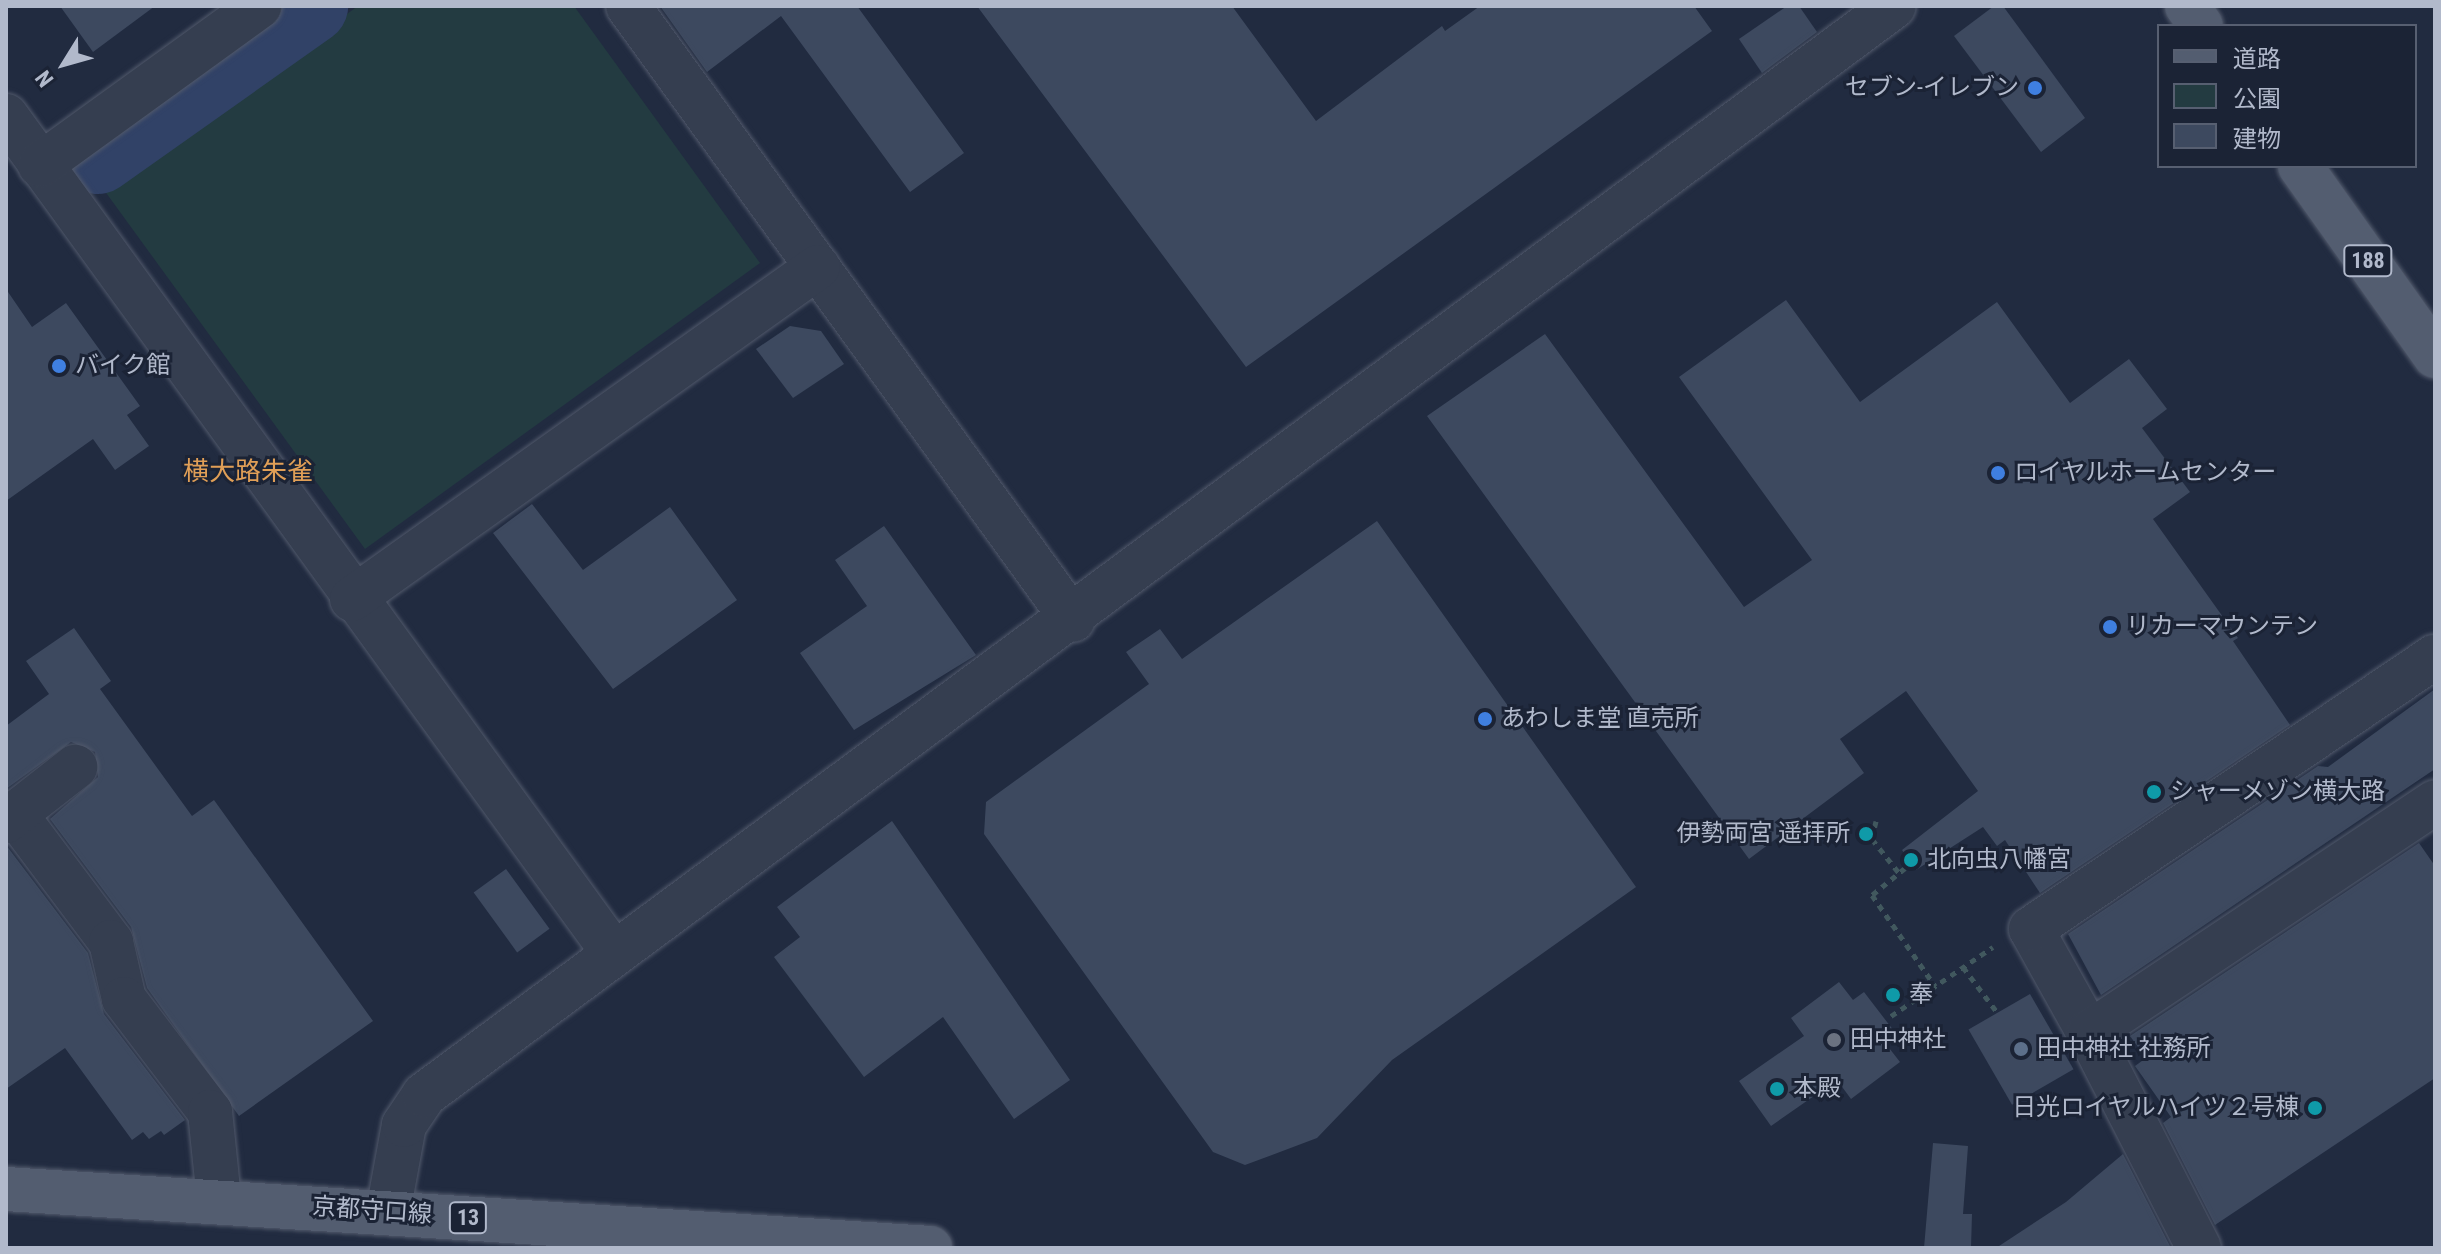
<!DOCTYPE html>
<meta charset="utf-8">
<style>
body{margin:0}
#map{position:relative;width:2441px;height:1254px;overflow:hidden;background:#212b40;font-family:"Roboto Condensed","Noto Sans JP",sans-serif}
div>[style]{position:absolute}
.green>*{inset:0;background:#233b41}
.river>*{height:76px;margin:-38px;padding:0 38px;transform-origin:38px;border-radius:38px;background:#314267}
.building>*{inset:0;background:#3d495f;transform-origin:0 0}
.path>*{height:5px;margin-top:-2.5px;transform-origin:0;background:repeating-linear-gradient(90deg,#41585e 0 6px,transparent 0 12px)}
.roads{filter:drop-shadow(0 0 2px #51596b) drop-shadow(0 0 2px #51596b)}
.minor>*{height:44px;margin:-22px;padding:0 22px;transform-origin:22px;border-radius:22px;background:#353e50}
.major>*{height:44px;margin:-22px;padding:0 22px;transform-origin:22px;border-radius:22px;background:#535d70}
.dots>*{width:22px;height:22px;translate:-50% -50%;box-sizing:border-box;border:4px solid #1b2335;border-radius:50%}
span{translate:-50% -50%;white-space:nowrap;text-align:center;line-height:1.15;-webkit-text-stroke:6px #1b2335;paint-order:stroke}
.shield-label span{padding:2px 6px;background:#1b2335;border:2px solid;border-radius:6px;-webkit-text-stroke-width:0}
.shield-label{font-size:22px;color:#b1b9cb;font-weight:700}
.poi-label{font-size:24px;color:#b1b9cb}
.right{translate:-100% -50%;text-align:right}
.left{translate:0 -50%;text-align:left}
.street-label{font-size:24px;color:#b1b9cb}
.neighbourhood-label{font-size:26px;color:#e09f57}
.frame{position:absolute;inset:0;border:8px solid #b1b9cb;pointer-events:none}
.legend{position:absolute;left:2157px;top:24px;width:260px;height:144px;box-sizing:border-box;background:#1b2335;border:2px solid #575f71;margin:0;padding:10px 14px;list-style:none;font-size:24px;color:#b1b9cb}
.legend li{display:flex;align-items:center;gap:16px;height:40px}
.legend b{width:40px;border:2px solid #575f71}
.north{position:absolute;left:24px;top:24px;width:80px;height:80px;-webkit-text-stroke:6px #1b2335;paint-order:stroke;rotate:233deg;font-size:22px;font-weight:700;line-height:32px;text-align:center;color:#b1b9cb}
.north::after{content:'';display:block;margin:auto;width:28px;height:36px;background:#b1b9cb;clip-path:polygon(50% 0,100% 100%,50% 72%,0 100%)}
</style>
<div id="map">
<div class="green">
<i style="clip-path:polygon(358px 6px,574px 6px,760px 263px,365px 549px,104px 190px)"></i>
</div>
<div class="river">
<i style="left:98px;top:156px;width:260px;rotate:-35.3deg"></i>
</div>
<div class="building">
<i style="clip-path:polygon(60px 6px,155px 6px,93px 52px)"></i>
<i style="clip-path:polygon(660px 6px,857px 6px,964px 153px,910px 192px,781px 16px,707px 72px)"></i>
<i style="clip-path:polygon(977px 6px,1232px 6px,1316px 121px,1442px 26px,1445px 31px,1480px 6px,1694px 6px,1712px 31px,1246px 367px)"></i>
<i style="clip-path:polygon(1787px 6px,1799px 6px,1817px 32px,1762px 73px,1739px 39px)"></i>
<i style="clip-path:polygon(1994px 6px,2003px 6px,2085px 118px,2041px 152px,1954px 36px)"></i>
<i style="clip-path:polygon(6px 289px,32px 327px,66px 303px,140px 406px,127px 415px,149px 446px,115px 470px,93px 439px,6px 501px)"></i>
<i style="clip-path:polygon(1786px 300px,1860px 402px,1997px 302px,2070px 403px,2129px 359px,2167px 409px,2142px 428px,2190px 492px,2153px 519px,2238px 638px,2233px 641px,2290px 725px,2040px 893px,2005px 840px,1997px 846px,1983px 827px,1916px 870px,1902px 850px,1978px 791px,1906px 691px,1840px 739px,1864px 773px,1749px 859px,1427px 416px,1545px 334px,1744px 607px,1812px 560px,1679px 377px)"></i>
<i style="clip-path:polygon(790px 326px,821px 331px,844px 364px,793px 398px,756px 349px)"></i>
<i style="clip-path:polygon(532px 504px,583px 570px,670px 507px,737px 600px,613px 689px,493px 533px)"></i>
<i style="clip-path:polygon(1377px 521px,1636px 887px,1392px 1060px,1317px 1138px,1245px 1165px,1213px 1152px,984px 834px,986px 802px,1149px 684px,1126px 652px,1160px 629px,1182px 659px)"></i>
<i style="clip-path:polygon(884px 526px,976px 655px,854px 730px,800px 653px,867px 606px,835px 560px)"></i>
<i style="clip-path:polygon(74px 628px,111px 681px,100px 689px,192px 816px,214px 800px,373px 1021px,239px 1116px,147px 988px,131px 927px,50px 819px,98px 777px,95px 752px,71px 742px,6px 789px,6px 726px,49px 694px,26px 661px)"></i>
<i style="clip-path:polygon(2435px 689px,2435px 769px,2101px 995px,2068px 934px,2318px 766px,2328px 767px)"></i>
<i style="clip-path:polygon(892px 821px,1070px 1080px,1014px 1119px,943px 1017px,864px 1077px,774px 957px,800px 937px,777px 907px)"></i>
<i style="clip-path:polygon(2419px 843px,2435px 866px,2435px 1078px,2215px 1225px,2163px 1123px,2171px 1117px,2135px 1066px,2146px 1058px,2130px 1036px)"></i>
<i style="clip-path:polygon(6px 845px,88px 953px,104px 1014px,185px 1120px,164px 1135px,161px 1131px,149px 1139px,143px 1132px,132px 1140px,65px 1048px,6px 1089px)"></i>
<i style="left:506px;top:869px;width:74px;height:40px;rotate:54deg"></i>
<i style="clip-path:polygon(1839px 982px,1853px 1000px,1864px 992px,1897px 1035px,1886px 1044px,1900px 1062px,1851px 1099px,1837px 1080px,1771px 1126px,1739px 1081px,1804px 1036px,1791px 1018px)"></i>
<i style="left:2030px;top:994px;width:87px;height:71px;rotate:60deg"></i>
<i style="clip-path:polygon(1933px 1143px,1968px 1146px,1963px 1214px,1972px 1214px,1971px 1248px,1924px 1248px)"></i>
<i style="clip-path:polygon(2123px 1154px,2171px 1248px,1996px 1248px,2066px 1202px)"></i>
</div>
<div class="path">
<i style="left:1876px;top:821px;width:18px;rotate:103deg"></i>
<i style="left:1872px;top:839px;width:43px;rotate:51.5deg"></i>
<i style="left:1905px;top:868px;width:43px;rotate:140.7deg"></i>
<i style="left:1872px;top:895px;width:111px;rotate:55.3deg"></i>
<i style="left:1963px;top:967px;width:56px;rotate:52.9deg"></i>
<i style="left:1891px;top:1016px;width:123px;rotate:-34.1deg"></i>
</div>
<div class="roads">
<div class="minor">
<i style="left:628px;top:6px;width:758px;rotate:54.07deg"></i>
<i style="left:6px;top:116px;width:1033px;rotate:54.02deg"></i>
<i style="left:40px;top:165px;width:271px;rotate:-35.9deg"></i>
<i style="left:352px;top:599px;width:572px;rotate:-35.47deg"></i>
<i style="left:15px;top:814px;width:160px;rotate:53.1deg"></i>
<i style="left:111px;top:942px;width:58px;rotate:77.2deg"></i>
<i style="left:124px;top:999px;width:142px;rotate:52.7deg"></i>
<i style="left:210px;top:1112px;width:87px;rotate:84.1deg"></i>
<i style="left:6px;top:821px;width:88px;rotate:-38deg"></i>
<i style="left:2089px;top:1033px;width:119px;rotate:-119.1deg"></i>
<i style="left:2031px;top:929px;width:487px;rotate:-34deg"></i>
<i style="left:388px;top:1212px;width:88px;rotate:-79.6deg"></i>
<i style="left:404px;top:1125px;width:36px;rotate:-56deg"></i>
<i style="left:424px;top:1095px;width:1829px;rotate:-36.53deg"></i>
<i style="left:2199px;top:1248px;width:242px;rotate:-117.1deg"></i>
<i style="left:2089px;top:1033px;width:416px;rotate:-33.7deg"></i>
</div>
<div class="major">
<i style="left:2187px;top:6px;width:24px;rotate:55deg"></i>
<i style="left:2300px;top:166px;width:233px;rotate:54.6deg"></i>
<i style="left:6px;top:1189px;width:926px;rotate:3.65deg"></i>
</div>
</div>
<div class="dots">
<i style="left:2035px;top:88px;background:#3f7fe0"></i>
<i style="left:59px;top:366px;background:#3f7fe0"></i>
<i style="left:1998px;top:473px;background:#3f7fe0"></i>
<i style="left:2110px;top:627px;background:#3f7fe0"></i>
<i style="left:1485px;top:719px;background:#3f7fe0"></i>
<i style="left:2154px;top:792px;background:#0f9aa8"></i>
<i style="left:1866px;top:834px;background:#0f9aa8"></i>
<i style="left:1911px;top:860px;background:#0f9aa8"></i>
<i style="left:1893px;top:995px;background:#0f9aa8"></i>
<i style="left:1834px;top:1040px;background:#6b7280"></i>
<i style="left:2021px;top:1049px;background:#5c6f8a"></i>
<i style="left:1777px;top:1089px;background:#0f9aa8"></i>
<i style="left:2315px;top:1108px;background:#0f9aa8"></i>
</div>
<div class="shield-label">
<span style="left:2368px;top:261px">188</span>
<span style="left:468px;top:1218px">13</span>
</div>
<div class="poi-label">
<span class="right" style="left:2019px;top:88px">セブン-イレブン</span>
<span class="left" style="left:75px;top:366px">バイク館</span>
<span class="left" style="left:2014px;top:473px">ロイヤルホームセンター</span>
<span class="left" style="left:2126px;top:627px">リカーマウンテン</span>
<span class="left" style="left:1501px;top:719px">あわしま堂 直売所</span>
<span class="left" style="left:2170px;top:792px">シャーメゾン横大路</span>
<span class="right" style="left:1850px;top:834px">伊勢両宮 遥拝所</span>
<span class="left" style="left:1927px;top:860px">北向虫八幡宮</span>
<span class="left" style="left:1909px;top:995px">奉</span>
<span class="left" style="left:1850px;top:1040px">田中神社</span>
<span class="left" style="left:2037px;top:1049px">田中神社 社務所</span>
<span class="left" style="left:1793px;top:1089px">本殿</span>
<span class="right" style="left:2299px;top:1108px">日光ロイヤルハイツ２号棟</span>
</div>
<div class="street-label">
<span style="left:372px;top:1211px;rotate:4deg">京都守口線</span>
</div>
<div class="neighbourhood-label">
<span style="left:248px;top:472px">横大路朱雀</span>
</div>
<div class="frame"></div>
<ul class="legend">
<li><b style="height:10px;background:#535d70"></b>道路</li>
<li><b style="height:22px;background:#233b41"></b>公園</li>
<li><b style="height:22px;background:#3d495f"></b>建物</li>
</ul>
<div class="north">N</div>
</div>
